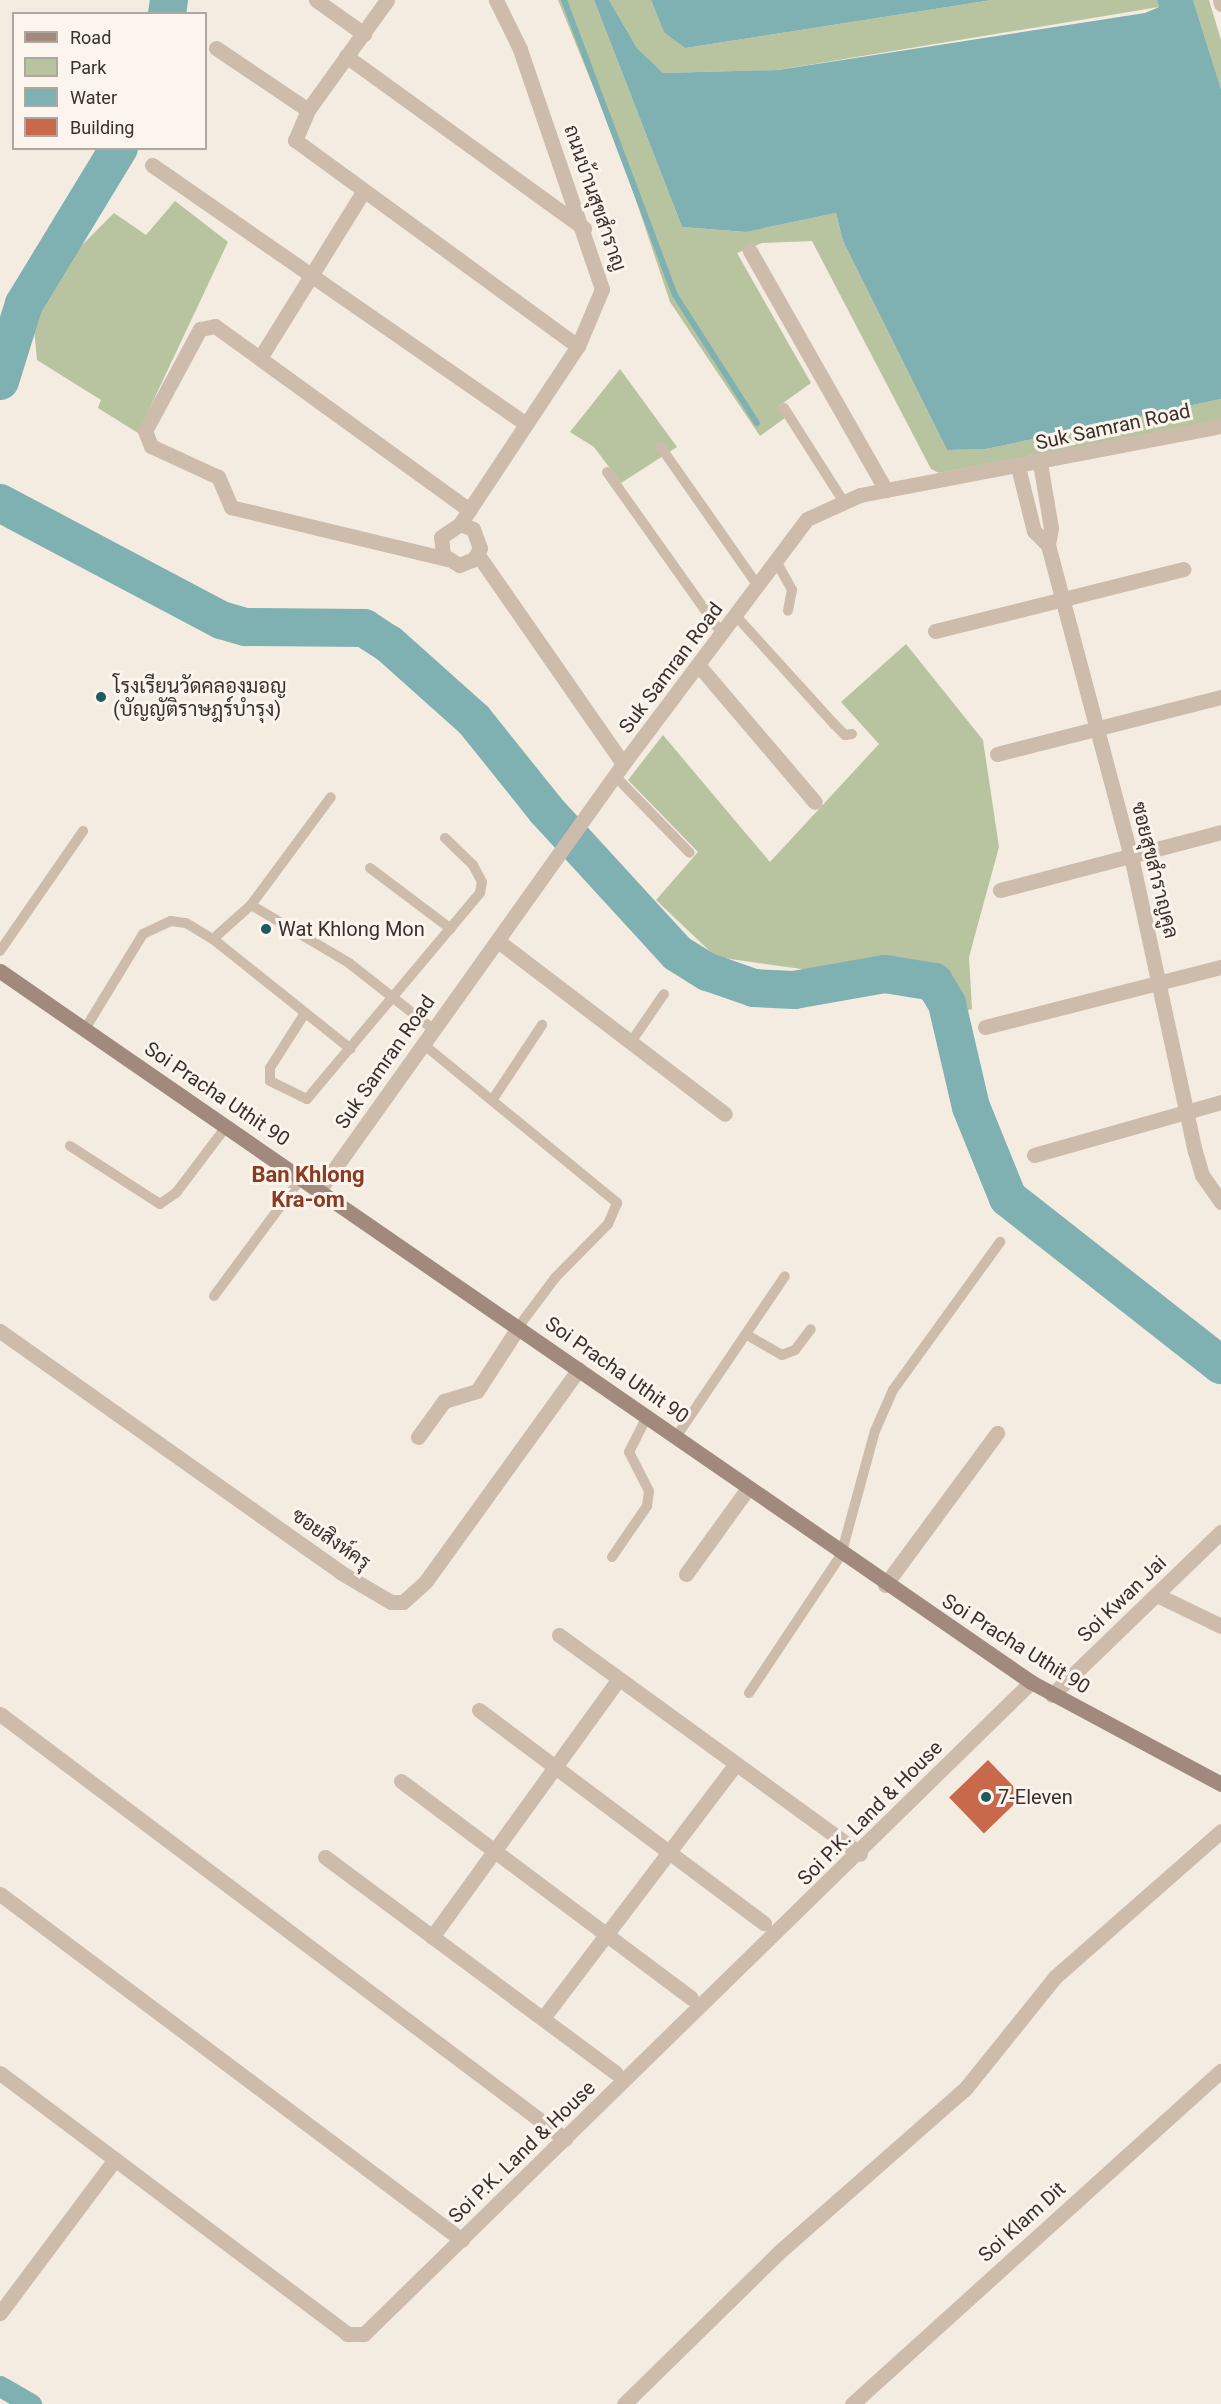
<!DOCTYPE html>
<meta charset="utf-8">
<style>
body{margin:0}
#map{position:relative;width:1221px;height:2404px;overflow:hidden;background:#f4ebe1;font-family:Roboto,Sarabun,sans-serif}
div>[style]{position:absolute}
.green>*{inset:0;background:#b8c4a0}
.water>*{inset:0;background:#7fb0b2}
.stream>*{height:6px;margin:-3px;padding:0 3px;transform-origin:3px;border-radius:3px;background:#7fb0b2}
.canal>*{height:21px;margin:-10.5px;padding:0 10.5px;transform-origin:10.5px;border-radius:10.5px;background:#7fb0b2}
.river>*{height:38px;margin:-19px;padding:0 19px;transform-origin:19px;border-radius:19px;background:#7fb0b2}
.building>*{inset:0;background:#c8694b;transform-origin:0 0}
.lane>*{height:10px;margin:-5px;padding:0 5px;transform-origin:5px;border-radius:5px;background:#cdbbac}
.street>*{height:15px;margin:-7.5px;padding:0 7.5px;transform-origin:7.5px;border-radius:7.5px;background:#cdbbac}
.secondary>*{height:15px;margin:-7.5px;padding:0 7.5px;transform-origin:7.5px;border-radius:7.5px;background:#a18a7d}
.dots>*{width:16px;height:16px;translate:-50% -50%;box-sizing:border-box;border:3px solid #fbf5ee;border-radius:50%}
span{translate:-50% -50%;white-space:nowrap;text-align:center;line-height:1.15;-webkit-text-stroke:6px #fbf5ee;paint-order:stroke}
.street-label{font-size:20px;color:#3b302b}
.poi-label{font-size:20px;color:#3b302b}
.left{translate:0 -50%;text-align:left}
.quarter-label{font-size:22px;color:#8c3b22;font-weight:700}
.legend{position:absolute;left:12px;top:12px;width:195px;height:138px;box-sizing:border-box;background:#fbf5ee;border:2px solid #aea6a0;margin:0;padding:8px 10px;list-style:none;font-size:18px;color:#3b302b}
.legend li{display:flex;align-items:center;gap:12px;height:30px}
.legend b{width:30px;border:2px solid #aea6a0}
</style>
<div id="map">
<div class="green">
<i style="clip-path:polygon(558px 0,594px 0,682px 227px,745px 232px,836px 213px,843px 241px,947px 450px,986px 449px,1221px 399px,1221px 420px,939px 473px,931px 469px,812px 241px,762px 243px,737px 253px,811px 383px,779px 406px,785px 418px,760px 436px,670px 302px,621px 155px)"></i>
<i style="clip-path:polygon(609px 0,651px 0,664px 31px,685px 48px,992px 0,1157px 0,1159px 7px,778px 70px,663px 73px,637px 48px)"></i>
<i style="clip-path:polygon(1193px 0,1209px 0,1221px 40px,1221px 89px)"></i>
<i style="clip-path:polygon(175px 201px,228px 242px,138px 433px,98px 408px,101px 400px,37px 360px,33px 318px,66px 261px,114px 213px,146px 235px)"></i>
<i style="clip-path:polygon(620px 369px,677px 447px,621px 483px,594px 447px,570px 432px)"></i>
<i style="clip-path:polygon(906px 644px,983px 740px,999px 847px,969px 957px,972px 1009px,962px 1012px,934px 967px,915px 960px,867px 958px,816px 971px,716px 957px,656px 900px,698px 852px,628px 780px,663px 735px,770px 862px,879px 744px,841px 702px)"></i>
</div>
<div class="water">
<i style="clip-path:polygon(594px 0,609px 0,637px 48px,663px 73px,778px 70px,1145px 13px,1159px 7px,1157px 0,1193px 0,1221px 89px,1221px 399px,986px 449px,947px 450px,843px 241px,836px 213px,746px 232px,682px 227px)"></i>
<i style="clip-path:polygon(651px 0,992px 0,685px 48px,664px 32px)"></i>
</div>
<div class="stream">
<i style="left:564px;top:0;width:315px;rotate:69.4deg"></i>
<i style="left:675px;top:295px;width:152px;rotate:57.4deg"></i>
</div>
<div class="canal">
<i style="left:0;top:2386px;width:36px;rotate:30deg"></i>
</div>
<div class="river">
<i style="left:167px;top:14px;width:14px;rotate:-82deg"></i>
<i style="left:0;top:381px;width:81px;rotate:-72.7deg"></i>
<i style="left:24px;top:304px;width:183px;rotate:-58.7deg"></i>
<i style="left:0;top:503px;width:250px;rotate:27.9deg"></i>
<i style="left:221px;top:620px;width:26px;rotate:16deg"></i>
<i style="left:246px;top:627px;width:118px;rotate:0.5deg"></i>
<i style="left:364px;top:628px;width:30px;rotate:33deg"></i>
<i style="left:389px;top:644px;width:114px;rotate:41.8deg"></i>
<i style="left:474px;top:720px;width:115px;rotate:51.3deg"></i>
<i style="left:546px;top:810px;width:194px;rotate:47.5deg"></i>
<i style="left:677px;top:953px;width:36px;rotate:32deg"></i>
<i style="left:708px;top:972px;width:49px;rotate:19.2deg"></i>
<i style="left:754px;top:988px;width:40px;rotate:2.9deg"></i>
<i style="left:794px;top:990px;width:92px;rotate:-10deg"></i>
<i style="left:885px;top:974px;width:50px;rotate:9.3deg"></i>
<i style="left:934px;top:982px;width:26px;rotate:59deg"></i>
<i style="left:947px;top:1004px;width:106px;rotate:76.9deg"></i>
<i style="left:971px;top:1107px;width:98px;rotate:67.9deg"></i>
<i style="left:1008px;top:1198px;width:271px;rotate:38.1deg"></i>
</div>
<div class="building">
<i style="left:988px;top:1760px;width:50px;height:54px;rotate:46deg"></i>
</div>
<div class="lane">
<i style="left:784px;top:408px;width:108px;rotate:57.5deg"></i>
<i style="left:660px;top:446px;width:171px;rotate:55deg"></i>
<i style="left:607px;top:472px;width:200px;rotate:54.6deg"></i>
<i style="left:776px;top:561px;width:33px;rotate:61deg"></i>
<i style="left:792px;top:590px;width:21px;rotate:101deg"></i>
<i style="left:736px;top:616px;width:146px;rotate:47.8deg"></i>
<i style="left:834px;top:724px;width:16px;rotate:45deg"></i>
<i style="left:845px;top:735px;width:7px;rotate:-8deg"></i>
<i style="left:615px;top:776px;width:107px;rotate:45.8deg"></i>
<i style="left:370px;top:868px;width:101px;rotate:37deg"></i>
<i style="left:251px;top:905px;width:134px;rotate:-53.5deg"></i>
<i style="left:213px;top:939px;width:176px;rotate:38.6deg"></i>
<i style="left:0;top:951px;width:146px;rotate:-55.3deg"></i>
<i style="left:305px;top:1013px;width:65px;rotate:122.5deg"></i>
<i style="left:270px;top:1068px;width:13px;rotate:90deg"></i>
<i style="left:270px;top:1081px;width:41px;rotate:25.9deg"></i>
<i style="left:307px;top:1099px;width:269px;rotate:-50deg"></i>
<i style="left:480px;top:893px;width:11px;rotate:-80deg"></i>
<i style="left:482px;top:882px;width:19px;rotate:-118deg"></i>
<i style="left:473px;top:865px;width:39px;rotate:-136deg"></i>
<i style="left:85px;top:1029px;width:111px;rotate:-58.6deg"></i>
<i style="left:143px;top:934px;width:31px;rotate:-25deg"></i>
<i style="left:171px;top:921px;width:15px;rotate:8deg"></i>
<i style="left:186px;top:923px;width:31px;rotate:31deg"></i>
<i style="left:213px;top:939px;width:51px;rotate:-41.8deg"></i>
<i style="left:251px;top:905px;width:114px;rotate:30.6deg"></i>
<i style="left:349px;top:963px;width:107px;rotate:38.2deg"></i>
<i style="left:631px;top:1042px;width:58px;rotate:-55.5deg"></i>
<i style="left:423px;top:1044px;width:251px;rotate:39.3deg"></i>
<i style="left:617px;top:1203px;width:23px;rotate:113deg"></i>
<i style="left:608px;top:1224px;width:76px;rotate:134.5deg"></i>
<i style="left:555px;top:1278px;width:60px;rotate:126.9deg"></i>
<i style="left:493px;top:1099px;width:89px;rotate:-56.5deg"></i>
<i style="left:70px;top:1146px;width:107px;rotate:32.8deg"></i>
<i style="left:160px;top:1204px;width:19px;rotate:-35deg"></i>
<i style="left:176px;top:1193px;width:83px;rotate:-52.9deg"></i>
<i style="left:214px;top:1296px;width:148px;rotate:-53.5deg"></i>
<i style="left:747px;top:1335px;width:40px;rotate:29.7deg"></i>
<i style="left:782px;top:1355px;width:14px;rotate:-21deg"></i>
<i style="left:795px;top:1350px;width:26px;rotate:-53deg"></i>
<i style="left:676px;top:1437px;width:194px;rotate:-55.9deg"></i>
<i style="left:612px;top:1557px;width:62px;rotate:-55.5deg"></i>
<i style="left:647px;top:1506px;width:15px;rotate:-82deg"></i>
<i style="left:649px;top:1491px;width:44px;rotate:-117.1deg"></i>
<i style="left:629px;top:1452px;width:39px;rotate:-63deg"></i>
<i style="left:749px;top:1693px;width:166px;rotate:-56.3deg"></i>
<i style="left:841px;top:1555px;width:129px;rotate:-74.7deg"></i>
<i style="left:875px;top:1431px;width:45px;rotate:-66.3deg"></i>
<i style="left:893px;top:1390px;width:183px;rotate:-54.1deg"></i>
</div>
<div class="street">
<i style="left:316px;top:0;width:59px;rotate:35.3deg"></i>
<i style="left:387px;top:0;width:135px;rotate:125.7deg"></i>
<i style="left:308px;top:110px;width:33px;rotate:113deg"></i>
<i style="left:295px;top:140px;width:350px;rotate:36.1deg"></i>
<i style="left:1220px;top:0;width:4px;rotate:76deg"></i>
<i style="left:216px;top:48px;width:111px;rotate:34deg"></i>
<i style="left:346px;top:56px;width:294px;rotate:35.9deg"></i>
<i style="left:152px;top:165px;width:453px;rotate:34.7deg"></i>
<i style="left:750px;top:251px;width:275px;rotate:60.4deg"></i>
<i style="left:260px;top:358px;width:195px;rotate:-58.2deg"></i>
<i style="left:1018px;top:467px;width:66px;rotate:76deg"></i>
<i style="left:1034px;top:531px;width:20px;rotate:45deg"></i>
<i style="left:1048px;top:545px;width:17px;rotate:-80deg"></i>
<i style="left:1051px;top:528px;width:66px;rotate:-99.6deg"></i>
<i style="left:460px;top:524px;width:14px;rotate:21deg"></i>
<i style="left:473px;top:529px;width:20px;rotate:70deg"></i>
<i style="left:480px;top:548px;width:13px;rotate:119deg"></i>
<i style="left:474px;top:559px;width:16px;rotate:158deg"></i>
<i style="left:459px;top:565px;width:19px;rotate:-148deg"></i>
<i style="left:443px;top:555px;width:18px;rotate:-96deg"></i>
<i style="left:441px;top:537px;width:23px;rotate:-34deg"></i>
<i style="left:460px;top:524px;width:214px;rotate:-56.5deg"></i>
<i style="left:578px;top:346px;width:62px;rotate:-67.2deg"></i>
<i style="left:602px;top:289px;width:254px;rotate:-108.9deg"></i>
<i style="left:520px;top:49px;width:55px;rotate:-116.1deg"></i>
<i style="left:1048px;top:545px;width:322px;rotate:75.1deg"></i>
<i style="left:1131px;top:856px;width:302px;rotate:77.8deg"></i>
<i style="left:1195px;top:1151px;width:25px;rotate:74deg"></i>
<i style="left:1202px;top:1175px;width:33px;rotate:55deg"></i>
<i style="left:478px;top:555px;width:254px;rotate:55.2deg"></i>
<i style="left:447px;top:559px;width:222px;rotate:-166.5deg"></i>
<i style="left:231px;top:507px;width:33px;rotate:-113deg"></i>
<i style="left:218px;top:477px;width:74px;rotate:-155.2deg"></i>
<i style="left:151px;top:446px;width:16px;rotate:-112deg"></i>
<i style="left:145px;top:431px;width:116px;rotate:-61.7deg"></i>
<i style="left:200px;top:329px;width:15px;rotate:-11deg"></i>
<i style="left:215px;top:326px;width:314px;rotate:35.9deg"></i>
<i style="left:935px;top:631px;width:256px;rotate:-14deg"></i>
<i style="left:700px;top:667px;width:177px;rotate:49.6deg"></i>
<i style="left:997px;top:754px;width:231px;rotate:-14.3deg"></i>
<i style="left:1000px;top:890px;width:228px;rotate:-14.7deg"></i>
<i style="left:498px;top:941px;width:285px;rotate:37.3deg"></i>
<i style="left:985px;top:1027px;width:244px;rotate:-14.3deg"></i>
<i style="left:1034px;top:1155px;width:194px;rotate:-15.8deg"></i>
<i style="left:320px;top:1189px;width:522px;rotate:-54.51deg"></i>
<i style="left:623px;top:764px;width:306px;rotate:-53.1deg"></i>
<i style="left:807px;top:519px;width:58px;rotate:-24.4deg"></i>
<i style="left:860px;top:495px;width:368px;rotate:-10.8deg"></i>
<i style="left:0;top:1331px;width:417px;rotate:35.3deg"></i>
<i style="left:340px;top:1572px;width:59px;rotate:30.5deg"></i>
<i style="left:391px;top:1602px;width:12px"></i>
<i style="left:403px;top:1602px;width:31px;rotate:-42deg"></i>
<i style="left:426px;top:1581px;width:261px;rotate:-54.2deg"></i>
<i style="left:418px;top:1437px;width:44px;rotate:-54.2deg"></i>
<i style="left:444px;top:1401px;width:34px;rotate:-17deg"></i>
<i style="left:477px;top:1391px;width:77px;rotate:-57.1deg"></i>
<i style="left:686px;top:1574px;width:106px;rotate:-54.2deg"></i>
<i style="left:885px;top:1585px;width:189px;rotate:-53.6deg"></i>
<i style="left:1157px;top:1595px;width:71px;rotate:25.8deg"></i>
<i style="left:559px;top:1635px;width:372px;rotate:36deg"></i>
<i style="left:1052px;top:1695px;width:235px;rotate:-44deg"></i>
<i style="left:479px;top:1710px;width:356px;rotate:36.8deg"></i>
<i style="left:0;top:1714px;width:707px;rotate:36.95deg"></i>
<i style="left:401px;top:1781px;width:362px;rotate:36.8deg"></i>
<i style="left:325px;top:1857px;width:362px;rotate:36.6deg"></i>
<i style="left:0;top:1894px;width:577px;rotate:36.83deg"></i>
<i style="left:432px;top:1937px;width:317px;rotate:-54.1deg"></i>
<i style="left:543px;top:2018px;width:319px;rotate:-52.8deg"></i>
<i style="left:0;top:2073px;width:434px;rotate:36.9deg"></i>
<i style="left:347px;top:2334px;width:17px"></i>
<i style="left:364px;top:2334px;width:933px;rotate:-44.35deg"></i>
<i style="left:0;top:2313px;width:192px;rotate:-53.2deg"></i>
<i style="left:624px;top:2404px;width:216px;rotate:-44.4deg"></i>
<i style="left:778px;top:2253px;width:249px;rotate:-41.3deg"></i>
<i style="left:965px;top:2089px;width:144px;rotate:-51.2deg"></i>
<i style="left:1055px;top:1977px;width:221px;rotate:-41.3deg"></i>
<i style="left:852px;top:2404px;width:497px;rotate:-42.1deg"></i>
</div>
<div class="secondary">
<i style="left:0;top:971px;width:1252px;rotate:34.59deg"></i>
<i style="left:1031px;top:1682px;width:216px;rotate:28.2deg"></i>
</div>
<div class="dots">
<i style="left:101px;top:697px;background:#1f5a5e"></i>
<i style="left:266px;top:929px;background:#1f5a5e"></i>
<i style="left:986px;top:1797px;background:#1f5a5e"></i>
</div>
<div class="street-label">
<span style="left:595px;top:198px;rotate:71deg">ถนนบ้านสุขสำราญ</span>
<span style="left:1113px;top:427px;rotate:-12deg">Suk Samran Road</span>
<span style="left:671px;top:668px;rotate:-53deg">Suk Samran Road</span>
<span style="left:1155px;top:870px;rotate:76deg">ซอยสุขสำราญคูล</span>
<span style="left:385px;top:1062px;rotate:-55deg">Suk Samran Road</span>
<span style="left:217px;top:1094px;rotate:34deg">Soi Pracha Uthit 90</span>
<span style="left:617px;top:1370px;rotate:35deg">Soi Pracha Uthit 90</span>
<span style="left:331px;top:1539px;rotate:35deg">ซอยสิงห์ครุ</span>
<span style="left:1122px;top:1599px;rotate:-44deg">Soi Kwan Jai</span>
<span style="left:1016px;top:1644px;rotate:32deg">Soi Pracha Uthit 90</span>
<span style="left:870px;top:1813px;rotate:-45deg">Soi P.K. Land &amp; House</span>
<span style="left:522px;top:2152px;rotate:-44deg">Soi P.K. Land &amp; House</span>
<span style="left:1022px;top:2222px;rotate:-42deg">Soi Klam Dit</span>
</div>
<div class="poi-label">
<span class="left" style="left:113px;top:698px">โรงเรียนวัดคลองมอญ<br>(บัญญัติราษฎร์บำรุง)</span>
<span class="left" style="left:278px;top:929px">Wat Khlong Mon</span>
<span class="left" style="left:998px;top:1797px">7-Eleven</span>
</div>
<div class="quarter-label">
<span style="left:308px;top:1187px">Ban Khlong<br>Kra-om</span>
</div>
<ul class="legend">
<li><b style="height:8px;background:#a18a7d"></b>Road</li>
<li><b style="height:16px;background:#b8c4a0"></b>Park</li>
<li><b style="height:16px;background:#7fb0b2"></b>Water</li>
<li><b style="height:16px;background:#c8694b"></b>Building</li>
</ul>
</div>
